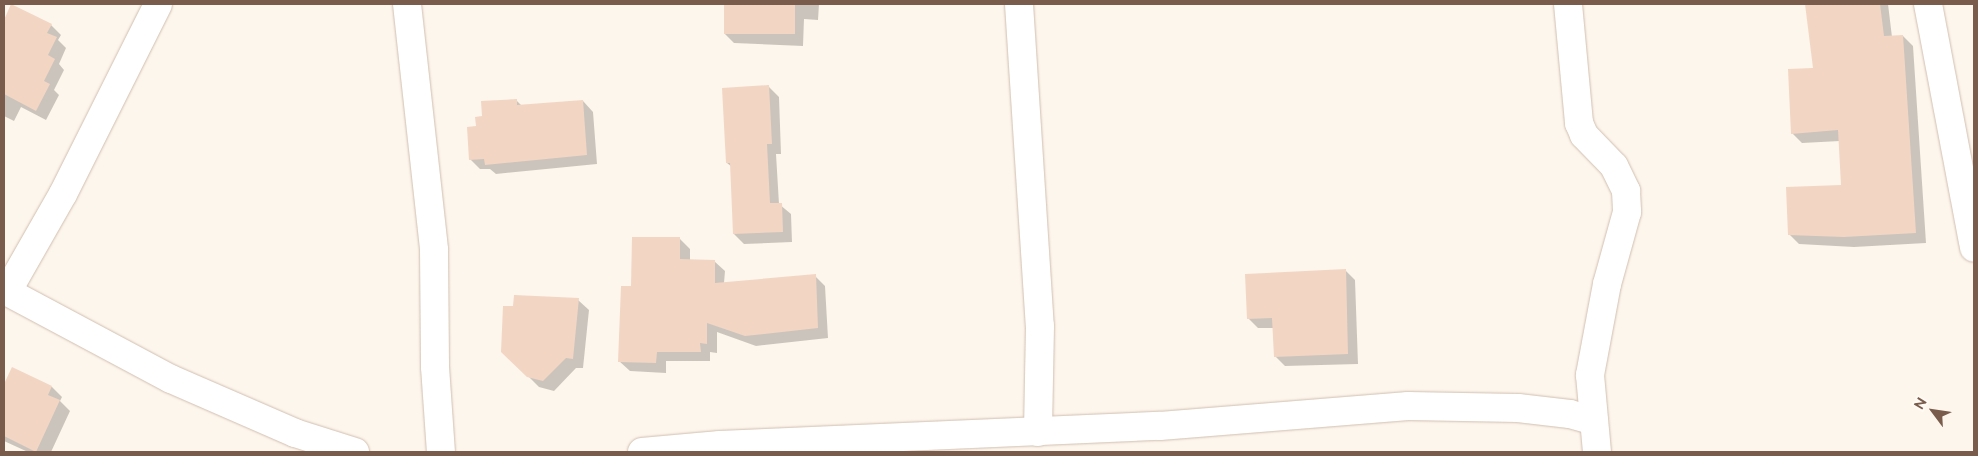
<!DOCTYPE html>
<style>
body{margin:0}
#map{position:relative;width:1978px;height:456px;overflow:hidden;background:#fdf6ec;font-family:Raleway,sans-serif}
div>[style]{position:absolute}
.shadow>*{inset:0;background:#0003}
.building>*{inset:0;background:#f3d5c3;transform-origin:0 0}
.roads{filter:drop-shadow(0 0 1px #d1beb0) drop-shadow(0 0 1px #d1beb0)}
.minor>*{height:28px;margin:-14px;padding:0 14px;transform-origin:14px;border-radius:14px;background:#fff}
span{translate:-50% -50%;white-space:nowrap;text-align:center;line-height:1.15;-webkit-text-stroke:4.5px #fffaf3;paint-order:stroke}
.frame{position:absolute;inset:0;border:5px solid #7a5c4d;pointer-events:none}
.north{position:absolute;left:1908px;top:386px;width:50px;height:50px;-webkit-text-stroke:4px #fffaf3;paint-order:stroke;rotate:301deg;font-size:14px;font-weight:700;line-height:20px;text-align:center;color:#7a5c4d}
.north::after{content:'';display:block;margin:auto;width:18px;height:22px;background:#7a5c4d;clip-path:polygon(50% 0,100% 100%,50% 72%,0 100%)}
</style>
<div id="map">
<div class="shadow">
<i style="clip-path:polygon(725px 4px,819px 4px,818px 20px,804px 19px,803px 46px,734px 43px,724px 33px)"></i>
<i style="clip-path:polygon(1806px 4px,1888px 4px,1892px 37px,1903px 36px,1913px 46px,1926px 243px,1854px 247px,1799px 244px,1789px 234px,1842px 187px,1840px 141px,1802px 143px,1792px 133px,1815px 69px)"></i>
<i style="clip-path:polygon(12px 6px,51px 25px,61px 35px,58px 40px,66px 48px,59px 64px,64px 70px,54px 90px,59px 95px,46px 120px,21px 107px,14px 121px,4px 116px,4px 22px)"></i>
<i style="clip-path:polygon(769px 87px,779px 97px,781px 154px,776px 154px,779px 204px,791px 214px,792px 242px,744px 244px,734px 234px,732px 167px,727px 163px)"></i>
<i style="clip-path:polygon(516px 100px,522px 106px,583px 101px,593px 112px,597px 164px,496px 174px,490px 169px,480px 169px,470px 159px,478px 127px,484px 117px)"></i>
<i style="clip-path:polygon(680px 239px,690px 249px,690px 261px,714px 261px,725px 271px,724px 283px,815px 276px,825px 286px,828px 338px,756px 346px,717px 332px,717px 353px,710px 352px,710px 361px,666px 361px,666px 373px,630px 371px,619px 361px,632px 287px)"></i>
<i style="clip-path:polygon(1345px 270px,1355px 280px,1358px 364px,1285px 366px,1275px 356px,1274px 328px,1258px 328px,1248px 318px)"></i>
<i style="clip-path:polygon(578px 300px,589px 310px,583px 368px,576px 368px,554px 391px,539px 387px,503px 351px)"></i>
<i style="clip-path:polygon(4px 383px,52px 387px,62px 397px,60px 401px,70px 411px,51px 452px,28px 452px,4px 441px)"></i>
</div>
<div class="building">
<i style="clip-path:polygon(11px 4px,52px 24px,47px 33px,57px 37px,48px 55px,55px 59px,44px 81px,50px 84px,36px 111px,4px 94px,4px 20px)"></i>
<i style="left:724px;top:4px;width:71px;height:30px"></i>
<i style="clip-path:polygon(1805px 4px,1880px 4px,1884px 36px,1903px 35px,1916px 233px,1844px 237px,1788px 235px,1786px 187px,1841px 185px,1838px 130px,1791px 134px,1788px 69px,1813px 68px)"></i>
<i style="clip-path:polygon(769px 85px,772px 144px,767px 144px,770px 203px,782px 203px,783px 232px,733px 234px,730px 163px,726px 163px,722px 88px)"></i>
<i style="clip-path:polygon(517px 99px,517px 105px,583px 100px,587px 155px,485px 165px,484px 159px,469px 160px,467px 127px,476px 126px,475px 117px,482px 116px,481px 101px)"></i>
<i style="clip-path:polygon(632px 237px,680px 237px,680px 259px,715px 260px,715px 283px,816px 274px,818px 328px,745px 336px,707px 323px,707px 344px,700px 343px,701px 352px,657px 352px,656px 363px,618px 362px,621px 286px,631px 286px)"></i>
<i style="clip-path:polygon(1346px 269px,1348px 354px,1274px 357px,1272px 318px,1247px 319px,1245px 274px)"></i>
<i style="clip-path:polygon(514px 295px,579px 298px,573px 359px,566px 358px,543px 381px,527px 377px,501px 352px,503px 306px,513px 306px)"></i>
<i style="clip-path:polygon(12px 367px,52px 386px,48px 395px,60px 400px,36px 452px,4px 436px,4px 384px)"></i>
</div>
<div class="roads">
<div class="minor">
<i style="left:407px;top:4px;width:247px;rotate:83.7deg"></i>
<i style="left:434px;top:250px;width:117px;rotate:89.5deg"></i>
<i style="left:435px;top:367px;width:85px;rotate:86deg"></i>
<i style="left:1019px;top:4px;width:323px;rotate:86.3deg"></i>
<i style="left:1040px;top:326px;width:106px;rotate:91.1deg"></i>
<i style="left:1568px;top:4px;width:120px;rotate:84.7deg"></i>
<i style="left:1579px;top:123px;width:13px;rotate:67deg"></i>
<i style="left:1584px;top:135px;width:43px;rotate:45.9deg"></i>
<i style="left:1614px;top:166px;width:28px;rotate:64deg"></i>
<i style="left:1626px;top:191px;width:21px;rotate:87deg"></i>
<i style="left:1627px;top:212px;width:75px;rotate:105.5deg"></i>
<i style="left:1607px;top:284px;width:93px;rotate:100.6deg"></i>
<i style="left:1590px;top:375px;width:77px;rotate:84.8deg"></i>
<i style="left:1928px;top:4px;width:248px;rotate:79.3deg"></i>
<i style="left:4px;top:290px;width:189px;rotate:28.1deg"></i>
<i style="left:171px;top:379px;width:135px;rotate:23.5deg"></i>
<i style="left:295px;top:433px;width:63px;rotate:17.6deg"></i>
<i style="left:7px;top:292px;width:113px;rotate:-60.3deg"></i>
<i style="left:63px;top:194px;width:212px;rotate:-63.4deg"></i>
<i style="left:642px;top:452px;width:78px;rotate:-5.1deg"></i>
<i style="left:720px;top:445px;width:440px;rotate:-2.5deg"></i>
<i style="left:1160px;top:426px;width:249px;rotate:-4.6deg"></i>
<i style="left:1408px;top:406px;width:110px;rotate:1deg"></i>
<i style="left:1518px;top:408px;width:52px;rotate:6.6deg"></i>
<i style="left:1570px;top:414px;width:25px;rotate:16deg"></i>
</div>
</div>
<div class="frame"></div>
<div class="north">N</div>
</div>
